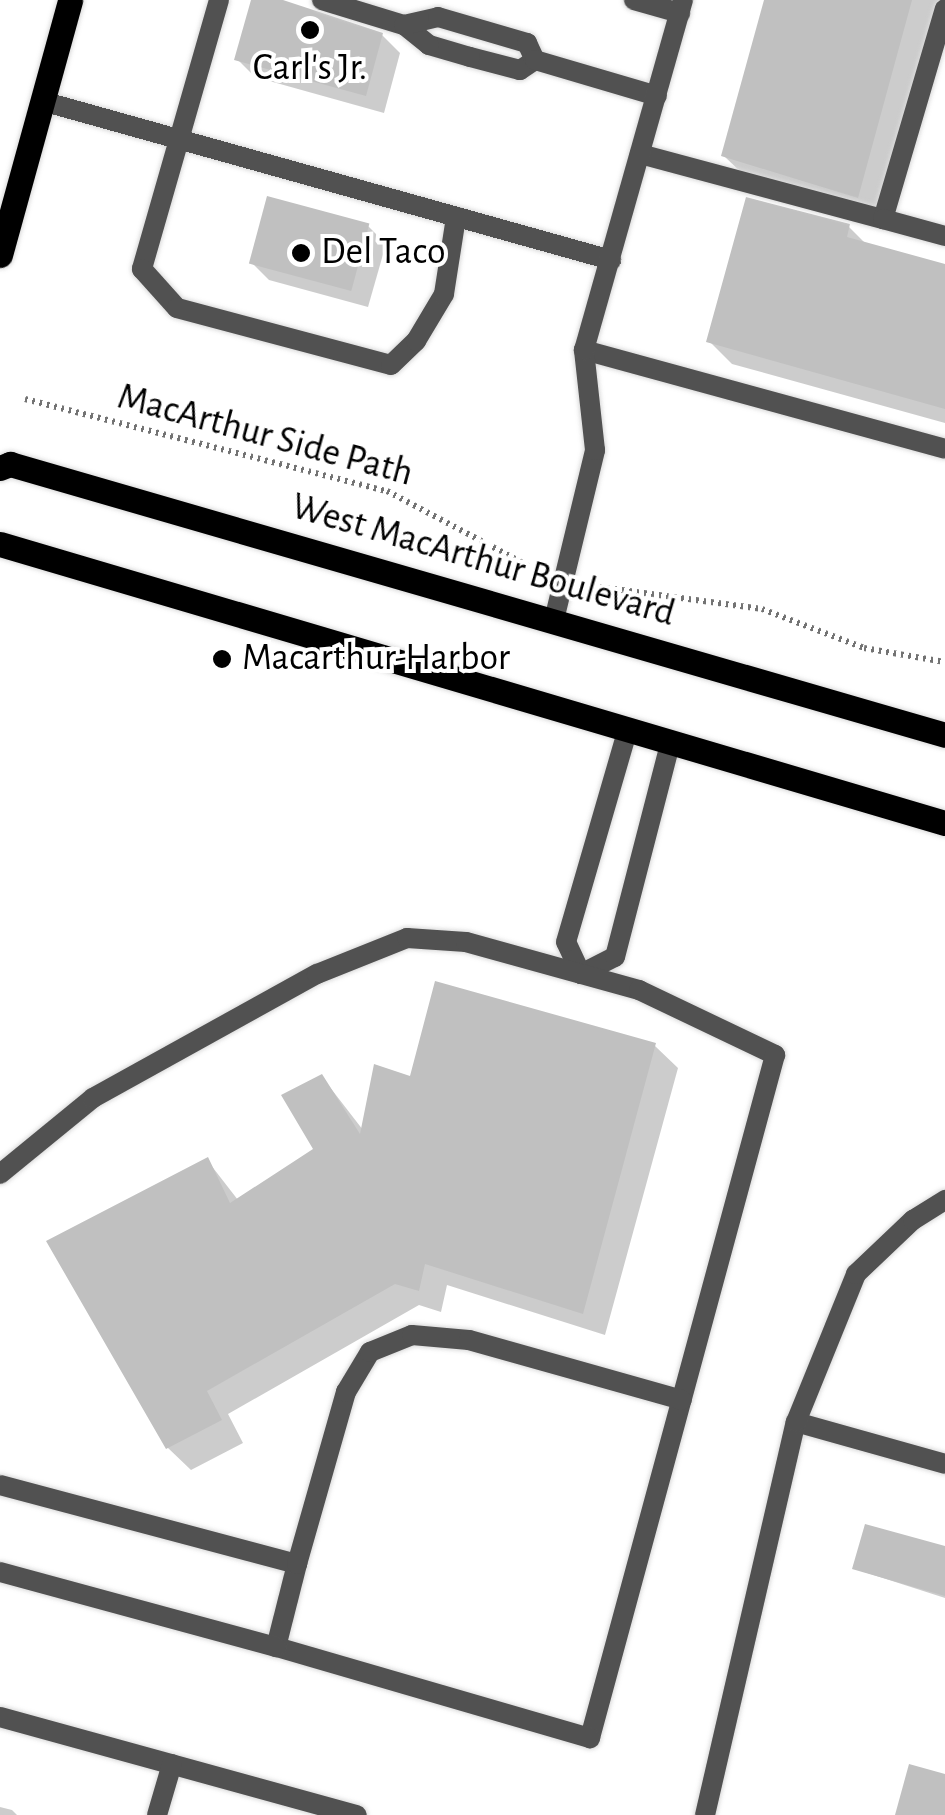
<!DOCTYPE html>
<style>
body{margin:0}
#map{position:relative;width:945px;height:1815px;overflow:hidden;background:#fff;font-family:"Alegreya Sans",sans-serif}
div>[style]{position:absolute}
.shadow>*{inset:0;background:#0003}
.building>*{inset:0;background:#c0c0c0;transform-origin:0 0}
.path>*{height:6px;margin-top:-3px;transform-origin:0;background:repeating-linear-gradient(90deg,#737373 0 2.5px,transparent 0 7.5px)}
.roads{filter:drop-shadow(0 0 2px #dbdbdb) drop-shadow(0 0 2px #dbdbdb)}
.lane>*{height:20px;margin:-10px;padding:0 10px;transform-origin:10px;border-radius:10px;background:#515151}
.primary>*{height:25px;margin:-12.5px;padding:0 12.5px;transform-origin:12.5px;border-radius:12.5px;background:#000}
.dots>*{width:28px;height:28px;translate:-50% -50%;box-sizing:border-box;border:5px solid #fff;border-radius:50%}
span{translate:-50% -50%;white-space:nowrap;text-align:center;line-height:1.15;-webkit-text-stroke:8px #fff;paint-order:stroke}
.poi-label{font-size:38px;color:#000}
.left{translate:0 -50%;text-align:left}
.street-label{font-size:38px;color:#000}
</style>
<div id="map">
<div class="shadow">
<i style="clip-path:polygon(253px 0,382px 35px,400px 53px,384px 113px,255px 77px,237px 59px)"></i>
<i style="clip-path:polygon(767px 0,940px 0,880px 219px,747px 178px,724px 156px)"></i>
<i style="clip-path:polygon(368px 226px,386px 244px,368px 307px,269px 280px,251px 262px)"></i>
<i style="clip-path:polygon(849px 227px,867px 245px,945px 266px,945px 423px,732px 364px,709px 341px)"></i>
<i style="clip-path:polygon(655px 1046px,678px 1068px,605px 1335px,447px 1285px,441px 1312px,419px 1305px,228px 1414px,243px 1443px,191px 1470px,168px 1448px,207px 1160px,238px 1200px,316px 1150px,322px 1077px,363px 1130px,411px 1079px)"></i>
<i style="clip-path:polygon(945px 1548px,945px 1598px,855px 1569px)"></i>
<i style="clip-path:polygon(0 1807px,12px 1810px,17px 1815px,0 1815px)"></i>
</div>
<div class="building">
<i style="clip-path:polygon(251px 0,283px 0,383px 33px,366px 96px,234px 60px)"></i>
<i style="clip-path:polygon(764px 0,912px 0,858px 198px,721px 156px)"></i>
<i style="left:267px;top:196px;width:106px;height:70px;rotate:15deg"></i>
<i style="clip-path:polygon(746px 197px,850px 224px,847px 237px,945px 264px,945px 409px,706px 342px)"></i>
<i style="clip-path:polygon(435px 981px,656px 1043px,583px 1314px,425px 1264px,419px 1291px,395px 1284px,207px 1391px,222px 1420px,166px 1449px,46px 1241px,208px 1157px,230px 1203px,313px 1149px,281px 1095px,322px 1074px,360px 1134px,374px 1064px,410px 1076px)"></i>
<i style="clip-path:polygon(865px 1524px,945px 1546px,945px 1596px,852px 1569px)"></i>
<i style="clip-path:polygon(909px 1764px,945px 1774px,945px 1815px,895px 1815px)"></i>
</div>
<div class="path">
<i style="left:25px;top:399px;width:374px;rotate:14.3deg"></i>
<i style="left:387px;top:491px;width:169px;rotate:27.9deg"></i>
<i style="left:592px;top:586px;width:172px;rotate:7.7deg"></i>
<i style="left:762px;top:609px;width:109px;rotate:20.9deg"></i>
<i style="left:864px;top:648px;width:82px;rotate:9.8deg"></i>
</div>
<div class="roads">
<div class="lane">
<i style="left:219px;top:0;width:280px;rotate:106deg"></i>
<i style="left:142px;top:269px;width:52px;rotate:48.1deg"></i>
<i style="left:177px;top:308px;width:221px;rotate:14.9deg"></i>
<i style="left:391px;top:365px;width:35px;rotate:-44deg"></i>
<i style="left:416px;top:341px;width:55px;rotate:-59.2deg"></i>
<i style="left:444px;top:294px;width:78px;rotate:-81.1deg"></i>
<i style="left:322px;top:0;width:86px;rotate:17deg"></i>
<i style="left:634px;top:0;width:48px;rotate:15.8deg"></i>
<i style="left:535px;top:60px;width:18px;rotate:146deg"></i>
<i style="left:520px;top:70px;width:52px;rotate:-165.4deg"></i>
<i style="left:470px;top:57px;width:43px;rotate:-163.7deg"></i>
<i style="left:429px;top:45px;width:32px;rotate:-141deg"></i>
<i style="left:404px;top:25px;width:35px;rotate:-13deg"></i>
<i style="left:438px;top:17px;width:93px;rotate:16.3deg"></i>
<i style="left:527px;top:43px;width:19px;rotate:65deg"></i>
<i style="left:535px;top:60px;width:127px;rotate:16.4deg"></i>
<i style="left:42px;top:101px;width:591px;rotate:15.61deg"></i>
<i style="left:640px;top:154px;width:252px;rotate:15deg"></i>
<i style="left:883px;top:219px;width:219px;rotate:-73.6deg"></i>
<i style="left:883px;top:219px;width:64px;rotate:15.3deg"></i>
<i style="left:584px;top:350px;width:374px;rotate:15.3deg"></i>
<i style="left:554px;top:620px;width:175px;rotate:-76.4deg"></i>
<i style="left:595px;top:450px;width:101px;rotate:-96.3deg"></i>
<i style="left:584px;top:350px;width:364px;rotate:-74.2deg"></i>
<i style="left:581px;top:974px;width:38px;rotate:-27deg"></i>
<i style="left:615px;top:957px;width:223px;rotate:-75.5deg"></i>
<i style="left:581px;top:974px;width:35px;rotate:-115deg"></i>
<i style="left:566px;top:942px;width:222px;rotate:-73.8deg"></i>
<i style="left:0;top:1174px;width:120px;rotate:-39.3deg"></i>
<i style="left:93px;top:1098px;width:256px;rotate:-29deg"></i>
<i style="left:317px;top:974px;width:97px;rotate:-21.8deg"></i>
<i style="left:407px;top:938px;width:59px;rotate:3.9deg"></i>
<i style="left:466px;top:942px;width:180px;rotate:15.5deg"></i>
<i style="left:639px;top:990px;width:151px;rotate:25.5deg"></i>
<i style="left:775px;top:1055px;width:708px;rotate:105.16deg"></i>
<i style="left:590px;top:1738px;width:327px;rotate:-163.8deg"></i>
<i style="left:276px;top:1647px;width:86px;rotate:-75.8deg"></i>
<i style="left:297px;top:1564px;width:307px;rotate:-165.1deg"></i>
<i style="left:796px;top:1422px;width:155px;rotate:15.7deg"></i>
<i style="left:297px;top:1564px;width:179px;rotate:-74.1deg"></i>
<i style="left:346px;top:1392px;width:47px;rotate:-59deg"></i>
<i style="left:370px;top:1352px;width:45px;rotate:-22deg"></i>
<i style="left:412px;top:1335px;width:57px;rotate:5deg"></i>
<i style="left:469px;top:1340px;width:221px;rotate:15.7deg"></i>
<i style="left:0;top:1572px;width:286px;rotate:15.2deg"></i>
<i style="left:0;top:1717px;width:370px;rotate:15.4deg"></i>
<i style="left:157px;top:1815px;width:53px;rotate:-73.6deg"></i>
<i style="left:705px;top:1815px;width:403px;rotate:-77deg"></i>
<i style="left:796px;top:1422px;width:160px;rotate:-67.9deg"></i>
<i style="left:856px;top:1274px;width:79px;rotate:-43.5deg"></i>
<i style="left:913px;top:1220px;width:38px;rotate:-32deg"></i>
</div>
<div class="primary">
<i style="left:0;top:255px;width:264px;rotate:-74.6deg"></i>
<i style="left:0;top:468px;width:11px;rotate:-22deg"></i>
<i style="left:10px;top:464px;width:973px;rotate:16.16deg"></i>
<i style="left:0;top:544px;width:985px;rotate:16.45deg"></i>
</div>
</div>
<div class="dots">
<i style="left:310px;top:30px;background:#000"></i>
<i style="left:301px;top:253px;background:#000"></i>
<i style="left:222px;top:659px;background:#000"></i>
</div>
<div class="poi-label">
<span style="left:310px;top:69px">Carl's Jr.</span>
<span class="left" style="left:321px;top:253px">Del Taco</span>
<span class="left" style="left:242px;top:659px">Macarthur-Harbor</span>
</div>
<div class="street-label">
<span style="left:265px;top:436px;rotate:15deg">MacArthur Side Path</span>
<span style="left:483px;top:561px;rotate:16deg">West MacArthur Boulevard</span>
</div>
</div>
